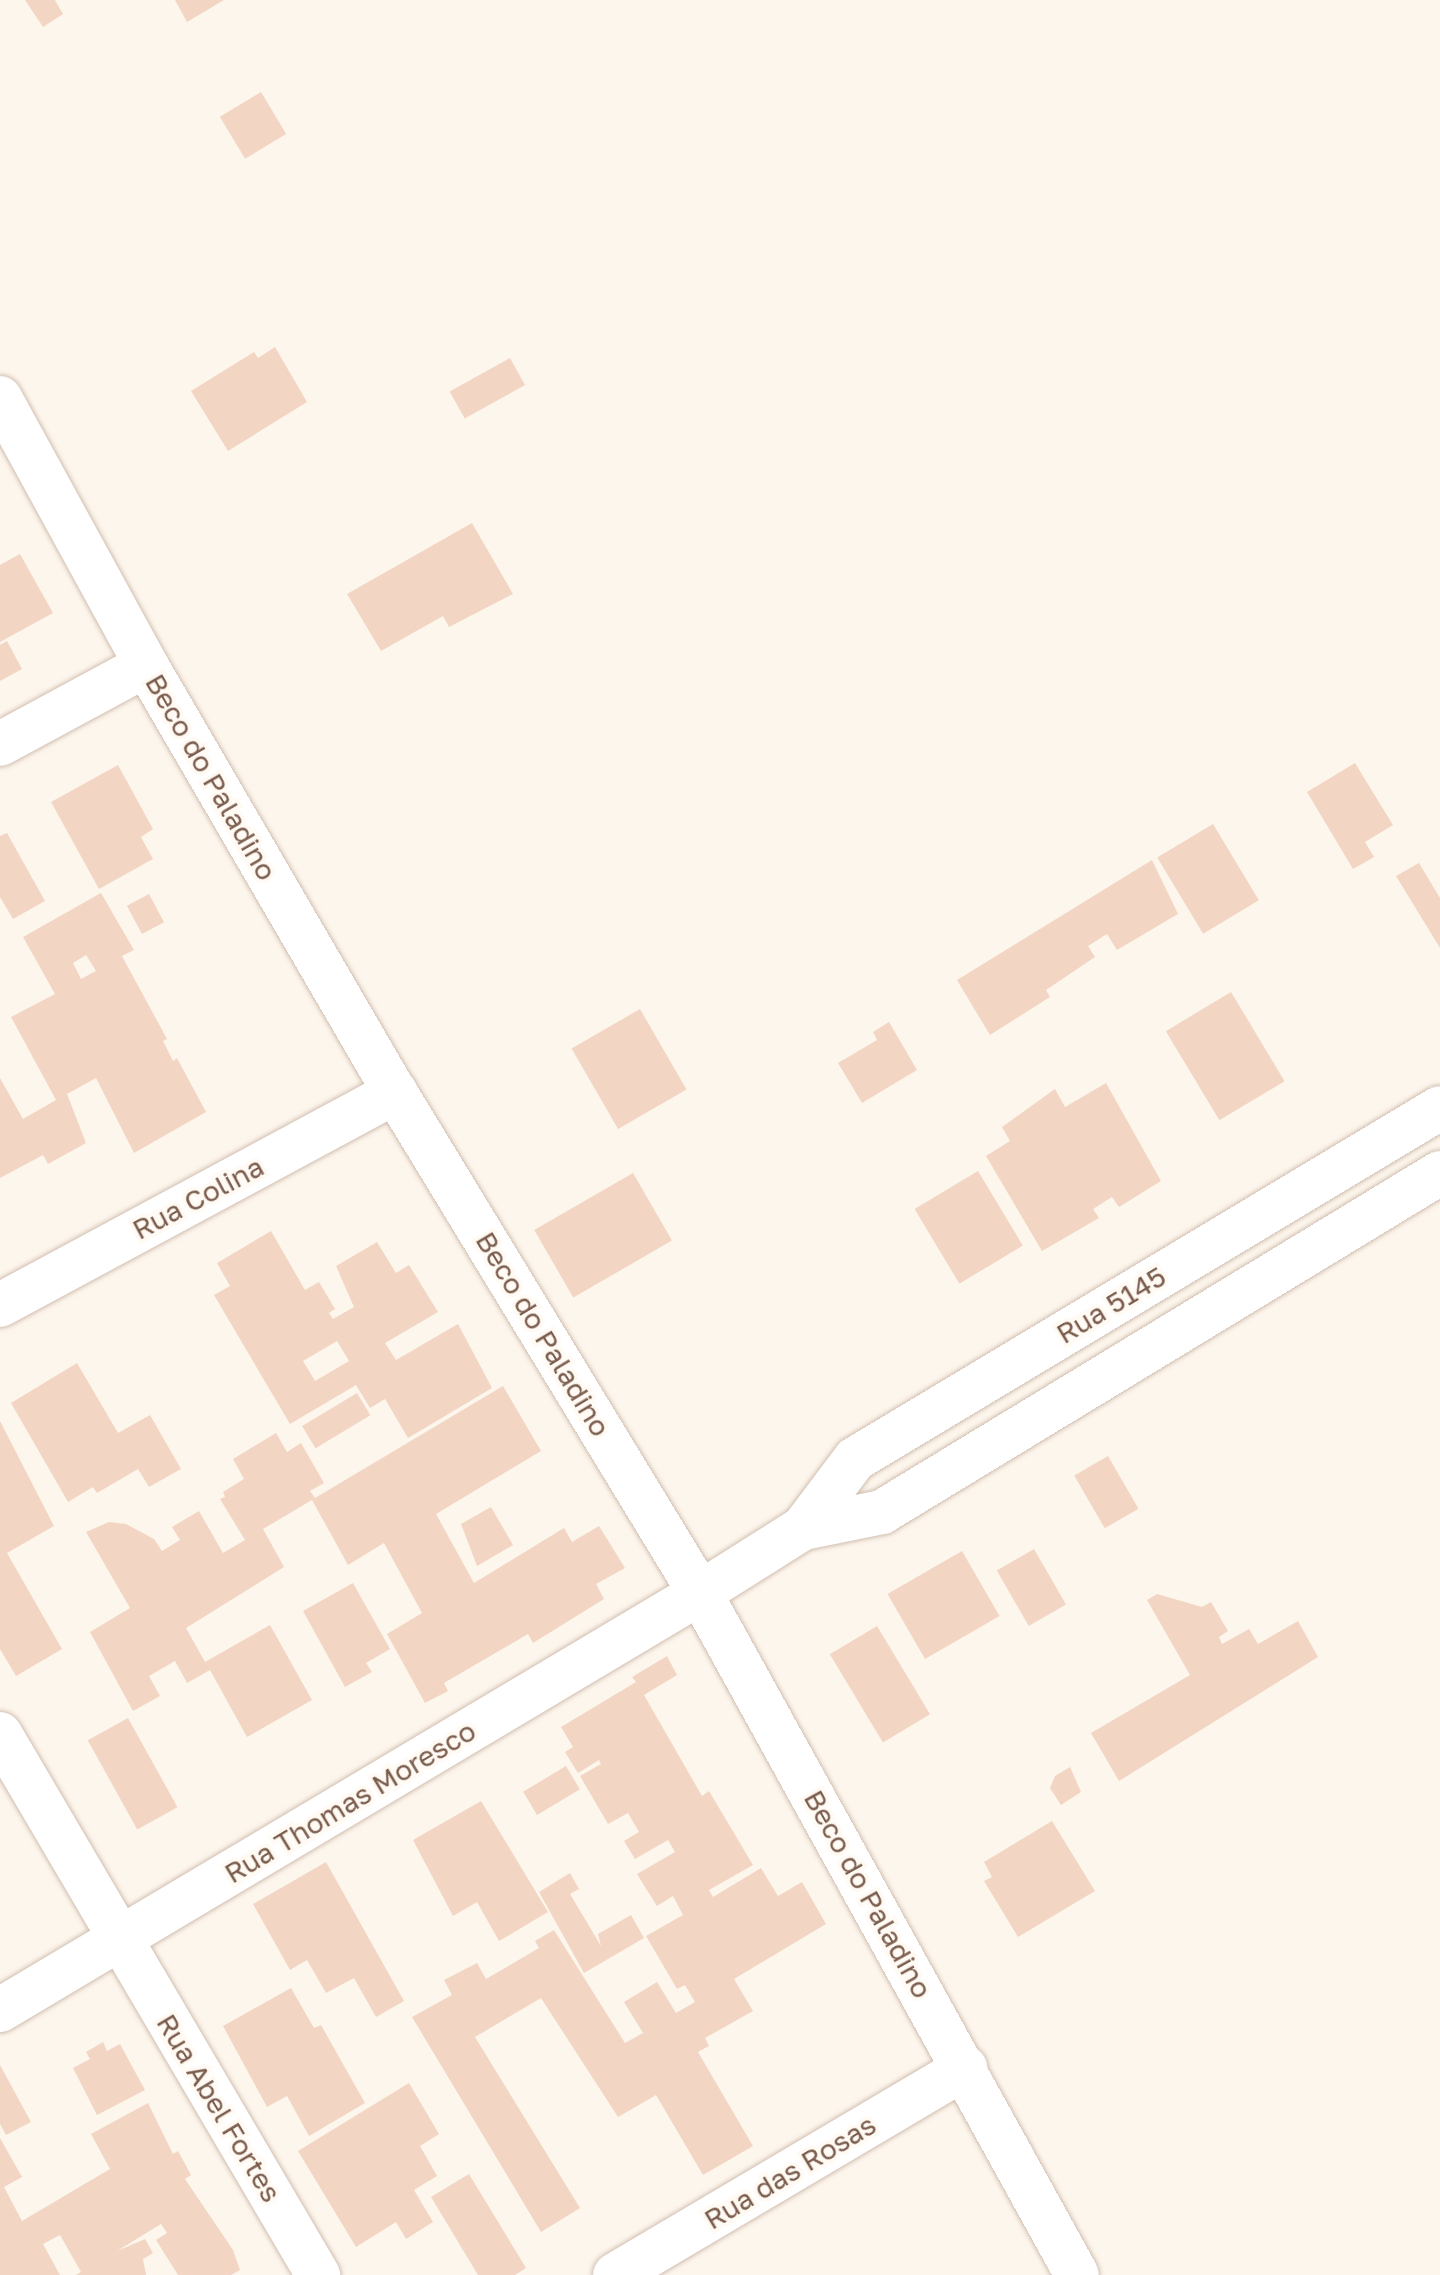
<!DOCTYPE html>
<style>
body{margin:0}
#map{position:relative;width:1440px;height:2275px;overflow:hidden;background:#fdf6ec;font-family:"Golos Text",sans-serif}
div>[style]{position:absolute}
.building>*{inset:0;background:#f3d5c3;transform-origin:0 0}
.roads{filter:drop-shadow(0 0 2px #d1beb0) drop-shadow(0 0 2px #d1beb0)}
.street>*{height:44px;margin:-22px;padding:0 22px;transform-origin:22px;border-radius:22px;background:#fff}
span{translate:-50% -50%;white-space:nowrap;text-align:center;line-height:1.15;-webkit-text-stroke:8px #fffaf3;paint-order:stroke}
.street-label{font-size:28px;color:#7a5c4d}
</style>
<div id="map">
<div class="building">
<i style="clip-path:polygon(25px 0,55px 0,63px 14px,43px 27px)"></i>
<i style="clip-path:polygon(175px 0,224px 0,187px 22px)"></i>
<i style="left:261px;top:92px;width:49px;height:48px;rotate:59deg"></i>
<i style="clip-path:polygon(275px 347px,307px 402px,228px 451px,191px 391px,254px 352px,258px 358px)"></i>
<i style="left:510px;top:358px;width:31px;height:69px;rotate:61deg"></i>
<i style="clip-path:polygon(472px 523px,513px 594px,449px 627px,443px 616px,381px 651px,347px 594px)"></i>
<i style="clip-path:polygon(20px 554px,53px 613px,0 642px,0 565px)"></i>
<i style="clip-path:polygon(7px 641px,22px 669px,0 681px,0 645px)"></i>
<i style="clip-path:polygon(1355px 763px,1393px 825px,1365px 842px,1374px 857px,1353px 869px,1307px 792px)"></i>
<i style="clip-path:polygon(118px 765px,153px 829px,141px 837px,153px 859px,99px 889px,51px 802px)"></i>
<i style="left:1213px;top:824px;width:89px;height:65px;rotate:59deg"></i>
<i style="clip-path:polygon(7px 833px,45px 901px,13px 919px,0 897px,0 836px)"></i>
<i style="clip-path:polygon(1152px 860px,1178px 914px,1117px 950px,1107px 934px,1088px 946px,1095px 957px,1046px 990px,1050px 997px,990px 1035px,957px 980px)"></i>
<i style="clip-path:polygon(1419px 863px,1440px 898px,1440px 948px,1396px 876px)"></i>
<i style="clip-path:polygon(evenodd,101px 893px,134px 950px,122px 956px,167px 1039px,163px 1041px,173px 1061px,177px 1058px,206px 1112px,134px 1153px,96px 1078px,67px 1094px,86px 1143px,48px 1164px,43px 1155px,0 1178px,0 1078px,23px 1119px,56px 1100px,11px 1017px,55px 994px,23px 937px,101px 893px,86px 955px,96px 971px,81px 979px,73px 963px,86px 955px)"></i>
<i style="left:149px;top:894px;width:32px;height:25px;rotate:62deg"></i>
<i style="left:1231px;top:992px;width:104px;height:76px;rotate:59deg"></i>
<i style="left:640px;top:1009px;width:93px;height:79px;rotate:60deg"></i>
<i style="clip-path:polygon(889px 1022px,917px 1070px,862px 1103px,838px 1063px,877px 1040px,873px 1032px)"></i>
<i style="clip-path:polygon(1106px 1083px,1161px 1181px,1119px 1207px,1112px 1197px,1093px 1209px,1099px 1218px,1042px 1251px,986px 1156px,1010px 1141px,1002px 1127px,1055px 1089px,1065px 1107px)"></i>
<i style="left:978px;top:1171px;width:87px;height:74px;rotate:59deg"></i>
<i style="left:633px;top:1173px;width:78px;height:114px;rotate:60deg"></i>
<i style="clip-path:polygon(evenodd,271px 1231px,305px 1290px,319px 1282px,335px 1309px,329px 1313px,333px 1319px,354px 1307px,336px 1266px,377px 1242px,396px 1273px,409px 1265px,438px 1312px,385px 1343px,396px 1360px,458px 1324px,492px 1388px,408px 1438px,385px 1399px,370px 1408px,356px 1385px,290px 1424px,214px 1295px,230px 1286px,217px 1263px,271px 1231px,337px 1341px,349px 1361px,315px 1381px,303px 1361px,337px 1341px)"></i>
<i style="clip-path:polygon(77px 1363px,118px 1433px,150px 1415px,181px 1469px,149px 1487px,138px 1469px,97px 1493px,93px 1487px,68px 1502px,11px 1403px)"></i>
<i style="clip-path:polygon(503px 1386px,541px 1451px,436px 1514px,474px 1583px,564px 1528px,572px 1542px,599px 1526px,625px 1568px,596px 1584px,604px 1599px,533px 1643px,528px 1634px,444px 1683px,448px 1691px,425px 1703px,387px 1634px,422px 1613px,384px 1543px,348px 1565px,312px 1500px,263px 1529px,284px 1567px,186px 1628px,205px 1662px,270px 1625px,312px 1700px,247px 1737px,210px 1670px,187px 1683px,175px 1661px,149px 1676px,160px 1696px,133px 1711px,90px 1632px,130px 1608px,86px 1532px,109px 1522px,126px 1524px,154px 1539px,162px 1551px,180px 1540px,172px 1527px,199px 1511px,223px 1553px,245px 1540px,220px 1499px,225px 1497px,223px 1492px,244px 1479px,233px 1459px,276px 1433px,287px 1452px,301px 1443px,324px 1483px,310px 1491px,315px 1498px)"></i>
<i style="left:357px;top:1393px;width:26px;height:64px;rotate:59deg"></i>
<i style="clip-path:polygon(0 1421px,54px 1526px,7px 1553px,62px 1649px,16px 1676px,0 1649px)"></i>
<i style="left:1108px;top:1456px;width:61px;height:39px;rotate:60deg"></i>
<i style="clip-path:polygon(491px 1507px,513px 1545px,477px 1566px,461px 1524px)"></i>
<i style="left:1034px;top:1549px;width:64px;height:43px;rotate:60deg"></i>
<i style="left:962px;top:1551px;width:75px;height:86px;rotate:60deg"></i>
<i style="clip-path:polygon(353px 1583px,390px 1649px,366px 1663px,372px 1672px,345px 1687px,303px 1611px)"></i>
<i style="clip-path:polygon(1157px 1594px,1202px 1607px,1211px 1602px,1228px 1631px,1219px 1637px,1222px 1644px,1249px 1629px,1258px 1644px,1298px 1621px,1318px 1657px,1119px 1781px,1091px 1733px,1190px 1675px,1147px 1600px)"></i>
<i style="left:877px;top:1626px;width:103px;height:55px;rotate:59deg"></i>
<i style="clip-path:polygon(667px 1656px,677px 1675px,644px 1695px,702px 1796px,709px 1791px,753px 1865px,709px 1890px,713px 1897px,761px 1868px,778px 1896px,802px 1882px,826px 1924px,734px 1979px,753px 2011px,705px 2038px,709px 2046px,698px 2052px,753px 2146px,703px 2175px,656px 2095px,618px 2117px,541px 1998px,475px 2037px,580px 2208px,541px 2232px,412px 2017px,452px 1995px,444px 1980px,477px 1963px,486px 1979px,539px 1948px,535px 1941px,554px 1930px,625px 2043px,643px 2033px,624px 2002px,657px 1982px,676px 2013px,695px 2002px,685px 1985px,677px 1989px,646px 1936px,683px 1915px,673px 1896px,657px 1906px,637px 1874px,675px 1852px,668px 1840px,635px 1859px,624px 1841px,639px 1832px,628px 1813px,608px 1824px,580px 1776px,601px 1764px,599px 1760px,578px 1773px,565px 1752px,573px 1747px,561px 1727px,636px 1682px,632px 1677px)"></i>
<i style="left:128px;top:1718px;width:102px;height:46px;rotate:61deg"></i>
<i style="left:566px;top:1766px;width:27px;height:50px;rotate:59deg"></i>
<i style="clip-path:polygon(1070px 1767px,1081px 1792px,1061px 1805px,1050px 1788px,1055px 1776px)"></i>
<i style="clip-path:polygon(481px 1801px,548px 1912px,499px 1941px,477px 1902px,453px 1916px,413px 1840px)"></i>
<i style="clip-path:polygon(1052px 1821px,1095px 1891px,1018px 1937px,984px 1881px,992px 1877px,984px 1862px)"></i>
<i style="clip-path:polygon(326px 1862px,404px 2001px,376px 2017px,354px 1978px,326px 1993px,307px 1960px,290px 1970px,253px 1904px)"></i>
<i style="clip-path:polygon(570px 1873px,579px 1889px,570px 1894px,601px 1946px,598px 1934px,631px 1915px,644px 1938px,584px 1973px,539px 1892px)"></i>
<i style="clip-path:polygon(291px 1988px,314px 2028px,321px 2025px,365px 2103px,309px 2136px,287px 2096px,267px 2107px,223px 2026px)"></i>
<i style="clip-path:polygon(103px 2042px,107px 2051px,120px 2044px,145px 2090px,97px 2115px,73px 2068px,90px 2059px,86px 2052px)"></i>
<i style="clip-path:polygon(0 2065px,31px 2122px,6px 2135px,0 2124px)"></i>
<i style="clip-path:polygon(409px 2083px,439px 2134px,420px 2146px,437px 2176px,414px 2190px,433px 2222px,406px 2239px,396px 2222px,356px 2247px,298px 2151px)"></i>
<i style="clip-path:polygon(148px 2103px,173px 2154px,178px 2151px,191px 2175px,185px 2179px,233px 2250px,240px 2270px,231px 2275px,178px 2275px,156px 2240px,167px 2233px,161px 2224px,117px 2251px,145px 2239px,153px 2253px,143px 2259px,146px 2275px,76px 2275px,81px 2272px,60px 2235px,43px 2244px,60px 2275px,0 2275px,0 2138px,22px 2177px,4px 2187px,22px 2221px,110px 2169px,91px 2134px)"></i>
<i style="clip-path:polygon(469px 2174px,526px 2268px,515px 2275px,478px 2275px,431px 2197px)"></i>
</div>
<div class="roads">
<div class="street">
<i style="left:0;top:398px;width:304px;rotate:61.3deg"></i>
<i style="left:146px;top:665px;width:494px;rotate:59.8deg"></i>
<i style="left:395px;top:1092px;width:587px;rotate:58.67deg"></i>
<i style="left:700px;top:1593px;width:779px;rotate:61.07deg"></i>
<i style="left:0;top:744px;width:166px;rotate:-28.4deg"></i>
<i style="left:0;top:1305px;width:449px;rotate:-28.3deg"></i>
<i style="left:803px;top:1528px;width:81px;rotate:-11.4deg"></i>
<i style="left:882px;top:1512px;width:653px;rotate:-31.28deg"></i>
<i style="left:0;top:1734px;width:628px;rotate:59.55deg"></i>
<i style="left:0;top:2010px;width:815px;rotate:-30.78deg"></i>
<i style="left:700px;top:1593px;width:122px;rotate:-32.3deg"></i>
<i style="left:803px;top:1528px;width:86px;rotate:-53deg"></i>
<i style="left:855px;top:1459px;width:682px;rotate:-30.96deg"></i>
<i style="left:615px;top:2275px;width:407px;rotate:-30.6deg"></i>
</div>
</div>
<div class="street-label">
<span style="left:211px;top:777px;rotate:60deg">Beco do Paladino</span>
<span style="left:198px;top:1198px;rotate:-28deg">Rua Colina</span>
<span style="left:1111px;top:1305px;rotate:-31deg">Rua 5145</span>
<span style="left:543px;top:1334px;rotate:59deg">Beco do Paladino</span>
<span style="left:350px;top:1802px;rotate:-31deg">Rua Thomas Moresco</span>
<span style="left:868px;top:1894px;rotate:61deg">Beco do Paladino</span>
<span style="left:219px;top:2108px;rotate:59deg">Rua Abel Fortes</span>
<span style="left:790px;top:2172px;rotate:-31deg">Rua das Rosas</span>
</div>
</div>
